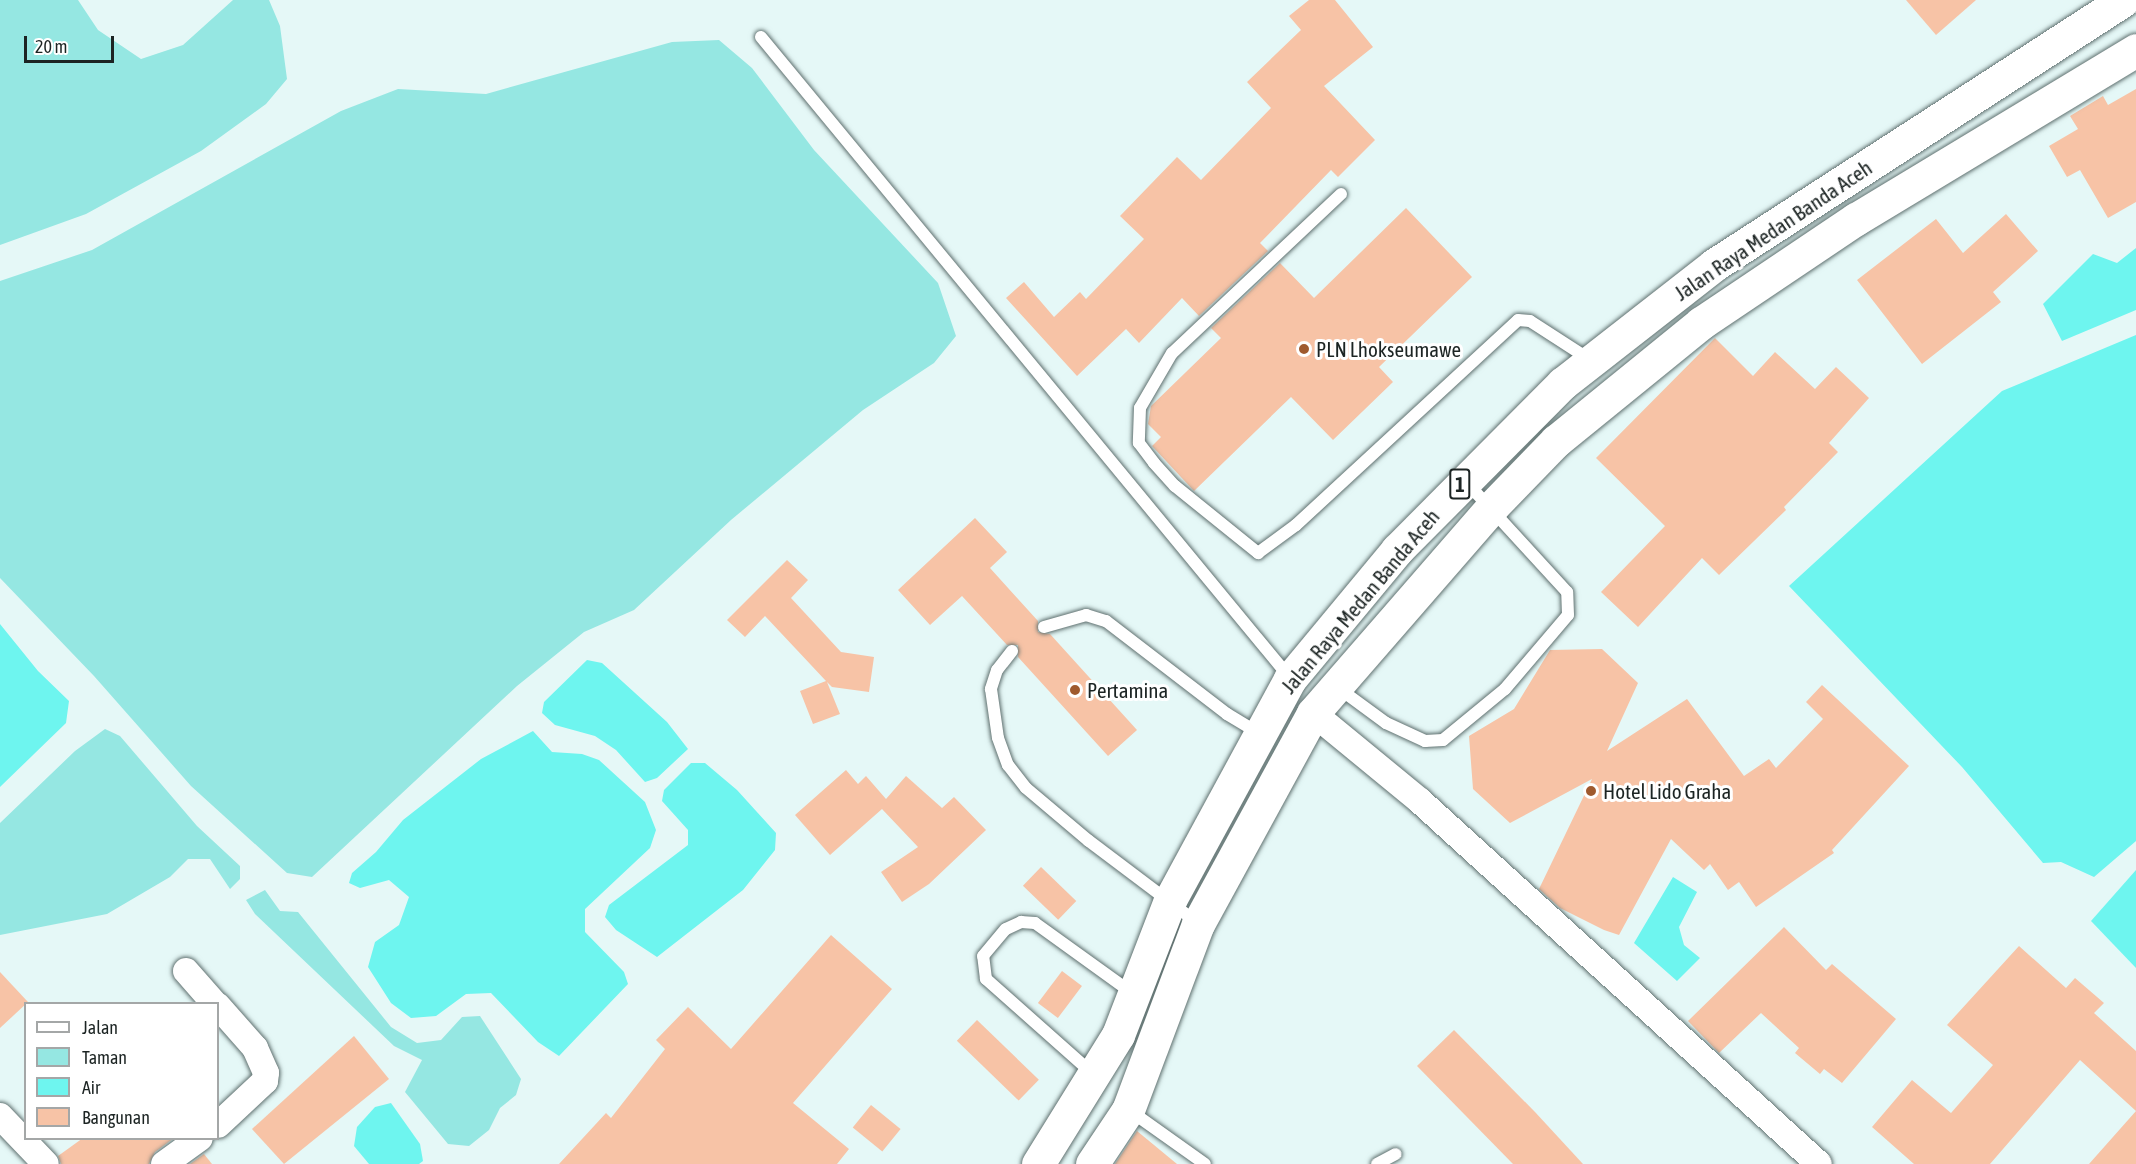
<!DOCTYPE html>
<style>
body{margin:0}
#map{position:relative;width:2136px;height:1164px;overflow:hidden;background:#e5f8f7;font-family:"Asap Condensed",sans-serif}
div>[style]{position:absolute}
.green>*{inset:0;background:#95e7e2}
.water>*{inset:0;background:#6ef5ef}
.building>*{inset:0;background:#f7c3a6;transform-origin:0 0}
.roads{filter:drop-shadow(0 0 2px #5f706f) drop-shadow(0 0 2px #5f706f)}
.lane>*{height:12px;margin:-6px;padding:0 6px;transform-origin:6px;border-radius:6px;background:#fff}
.street>*{height:26px;margin:-13px;padding:0 13px;transform-origin:13px;border-radius:13px;background:#fff}
.highway>*{height:33px;margin:-16.5px;padding:0 16.5px;transform-origin:16.5px;border-radius:16.5px;background:#fff}
.dots>*{width:16px;height:16px;translate:-50% -50%;box-sizing:border-box;border:3px solid #fff;border-radius:50%}
span{translate:-50% -50%;white-space:nowrap;text-align:center;line-height:1.15;-webkit-text-stroke:6px #fff;paint-order:stroke}
.shield-label span{padding:2px 4px;background:#fff;border:2px solid;border-radius:4px;-webkit-text-stroke-width:0}
.shield-label{font-size:20px;color:#1c2423;font-weight:700}
.street-label{font-size:21px;color:#1c2423}
.poi-label{font-size:21px;color:#1c2423}
.left{translate:0 -50%;text-align:left}
.legend{position:absolute;left:24px;top:1002px;width:195px;height:138px;box-sizing:border-box;background:#fff;border:2px solid #a4a7a7;margin:0;padding:8px 10px;list-style:none;font-size:18px;color:#1c2423}
.legend li{display:flex;align-items:center;gap:12px;height:30px}
.legend b{width:30px;border:2px solid #a4a7a7}
.scale{position:absolute;left:24px;top:36px;width:90px;height:27px;box-sizing:border-box;border:3px solid #1c2423;border-top:0;padding-left:8px;font-size:18px;line-height:21px;white-space:nowrap;color:#1c2423;-webkit-text-stroke:4px #fff;paint-order:stroke}
</style>
<div id="map">
<div class="green">
<i style="clip-path:polygon(0 0,78px 0,98px 30px,141px 59px,183px 45px,233px 0,269px 0,280px 26px,287px 79px,266px 104px,201px 151px,86px 214px,0 245px)"></i>
<i style="clip-path:polygon(719px 40px,752px 68px,814px 150px,938px 283px,956px 336px,934px 363px,863px 410px,731px 520px,634px 610px,584px 632px,517px 686px,312px 877px,287px 873px,191px 786px,94px 676px,0 578px,0 281px,92px 250px,341px 111px,398px 89px,486px 94px,672px 42px)"></i>
<i style="clip-path:polygon(105px 729px,120px 736px,197px 826px,240px 866px,240px 879px,230px 889px,210px 859px,188px 859px,170px 877px,107px 914px,0 935px,0 823px,75px 751px)"></i>
<i style="clip-path:polygon(265px 890px,280px 911px,298px 912px,391px 1027px,417px 1043px,441px 1040px,462px 1017px,480px 1016px,521px 1079px,516px 1095px,500px 1108px,489px 1130px,469px 1146px,448px 1144px,405px 1092px,422px 1060px,394px 1046px,255px 914px,246px 900px)"></i>
</div>
<div class="water">
<i style="clip-path:polygon(2136px 248px,2136px 310px,2062px 341px,2043px 304px,2093px 254px,2117px 263px)"></i>
<i style="clip-path:polygon(2136px 335px,2136px 841px,2094px 877px,2061px 862px,2043px 863px,1962px 767px,1789px 586px,2002px 391px)"></i>
<i style="clip-path:polygon(0 624px,38px 671px,69px 701px,66px 723px,0 787px)"></i>
<i style="clip-path:polygon(587px 660px,602px 663px,667px 722px,688px 749px,657px 778px,645px 782px,616px 750px,595px 736px,555px 725px,542px 713px,544px 702px)"></i>
<i style="clip-path:polygon(533px 731px,552px 752px,582px 754px,599px 760px,645px 802px,656px 830px,650px 848px,585px 909px,585px 932px,624px 972px,628px 984px,559px 1056px,538px 1042px,491px 993px,466px 994px,436px 1016px,411px 1018px,391px 1003px,368px 967px,375px 942px,399px 925px,409px 897px,389px 880px,360px 888px,349px 883px,352px 873px,376px 852px,403px 820px,481px 759px)"></i>
<i style="clip-path:polygon(691px 763px,705px 763px,737px 790px,776px 833px,775px 850px,743px 890px,657px 957px,616px 930px,605px 917px,609px 905px,688px 845px,688px 830px,662px 801px,664px 790px)"></i>
<i style="clip-path:polygon(2136px 870px,2136px 968px,2091px 921px)"></i>
<i style="clip-path:polygon(1673px 877px,1697px 892px,1679px 927px,1684px 945px,1700px 958px,1677px 981px,1634px 943px)"></i>
<i style="clip-path:polygon(391px 1103px,420px 1144px,423px 1161px,419px 1164px,369px 1164px,354px 1146px,357px 1127px,375px 1107px)"></i>
</div>
<div class="building">
<i style="clip-path:polygon(1309px 0,1335px 0,1373px 47px,1324px 86px,1375px 140px,1338px 177px,1331px 170px,1260px 243px,1268px 251px,1199px 316px,1182px 298px,1139px 343px,1126px 329px,1077px 376px,1006px 298px,1024px 282px,1054px 317px,1080px 292px,1086px 299px,1144px 239px,1120px 216px,1177px 157px,1201px 180px,1271px 108px,1247px 82px,1301px 30px,1289px 16px)"></i>
<i style="clip-path:polygon(1906px 0,1976px 0,1936px 35px)"></i>
<i style="clip-path:polygon(2136px 89px,2136px 202px,2108px 218px,2080px 170px,2067px 177px,2049px 146px,2078px 129px,2070px 116px,2103px 96px,2108px 105px)"></i>
<i style="clip-path:polygon(1406px 208px,1472px 277px,1379px 367px,1393px 382px,1333px 440px,1291px 397px,1194px 491px,1152px 446px,1161px 437px,1148px 424px,1151px 406px,1221px 338px,1211px 328px,1280px 263px,1314px 298px)"></i>
<i style="clip-path:polygon(2006px 214px,2038px 251px,1993px 292px,2001px 302px,1922px 364px,1857px 280px,1936px 219px,1963px 253px)"></i>
<i style="clip-path:polygon(1715px 338px,1753px 376px,1775px 352px,1815px 389px,1836px 367px,1869px 398px,1829px 443px,1838px 452px,1784px 507px,1786px 510px,1719px 575px,1702px 558px,1638px 627px,1601px 592px,1665px 526px,1596px 458px)"></i>
<i style="clip-path:polygon(975px 518px,1007px 552px,990px 568px,1038px 621px,1038px 632px,1050px 634px,1137px 730px,1108px 756px,1018px 657px,1018px 645px,1007px 645px,962px 596px,930px 625px,898px 590px)"></i>
<i style="clip-path:polygon(787px 560px,808px 580px,791px 598px,841px 652px,874px 657px,869px 692px,832px 687px,827px 682px,840px 714px,813px 724px,800px 691px,826px 681px,765px 616px,745px 637px,727px 620px)"></i>
<i style="clip-path:polygon(1602px 649px,1638px 683px,1607px 751px,1687px 699px,1744px 776px,1769px 759px,1776px 768px,1823px 719px,1806px 702px,1822px 685px,1909px 766px,1832px 850px,1834px 853px,1756px 907px,1739px 882px,1728px 890px,1710px 864px,1704px 870px,1671px 839px,1619px 935px,1604px 930px,1560px 908px,1539px 889px,1592px 779px,1510px 823px,1473px 789px,1469px 736px,1514px 709px,1550px 650px)"></i>
<i style="clip-path:polygon(846px 770px,858px 784px,866px 776px,886px 799px,906px 776px,942px 808px,954px 797px,986px 830px,929px 884px,902px 902px,881px 872px,918px 847px,882px 809px,830px 855px,795px 815px)"></i>
<i style="left:1041px;top:867px;width:49px;height:26px;rotate:44deg"></i>
<i style="clip-path:polygon(1784px 927px,1826px 970px,1832px 964px,1896px 1019px,1842px 1083px,1824px 1069px,1820px 1074px,1795px 1053px,1799px 1048px,1761px 1013px,1719px 1053px,1688px 1021px)"></i>
<i style="clip-path:polygon(831px 935px,892px 989px,793px 1103px,849px 1149px,837px 1164px,559px 1164px,606px 1113px,611px 1118px,665px 1049px,656px 1040px,688px 1007px,731px 1049px)"></i>
<i style="clip-path:polygon(2019px 946px,2066px 988px,2075px 978px,2104px 1003px,2094px 1013px,2136px 1051px,2136px 1164px,2089px 1164px,2136px 1111px,2080px 1060px,1990px 1164px,1914px 1164px,1872px 1127px,1912px 1080px,1951px 1113px,1993px 1065px,1947px 1025px)"></i>
<i style="left:1062px;top:971px;width:25px;height:40px;rotate:37deg"></i>
<i style="clip-path:polygon(0 972px,28px 1002px,0 1028px)"></i>
<i style="left:977px;top:1020px;width:86px;height:29px;rotate:44deg"></i>
<i style="clip-path:polygon(1454px 1030px,1535px 1112px,1583px 1164px,1513px 1164px,1417px 1066px)"></i>
<i style="clip-path:polygon(354px 1036px,389px 1079px,284px 1164px,252px 1129px)"></i>
<i style="left:871px;top:1105px;width:38px;height:29px;rotate:39deg"></i>
<i style="clip-path:polygon(1137px 1131px,1177px 1164px,1115px 1164px)"></i>
<i style="clip-path:polygon(83px 1138px,174px 1138px,155px 1152px,149px 1164px,61px 1164px,58px 1156px)"></i>
<i style="clip-path:polygon(204px 1154px,212px 1164px,190px 1164px)"></i>
</div>
<div class="roads">
<div class="lane">
<i style="left:761px;top:37px;width:831px;rotate:50.47deg"></i>
<i style="left:1341px;top:194px;width:232px;rotate:136.7deg"></i>
<i style="left:1172px;top:353px;width:64px;rotate:120.2deg"></i>
<i style="left:1140px;top:408px;width:35px;rotate:92deg"></i>
<i style="left:1139px;top:443px;width:25px;rotate:53deg"></i>
<i style="left:1154px;top:463px;width:31px;rotate:48deg"></i>
<i style="left:1175px;top:486px;width:107px;rotate:38.9deg"></i>
<i style="left:1258px;top:553px;width:47px;rotate:-36.4deg"></i>
<i style="left:1296px;top:525px;width:302px;rotate:-42.7deg"></i>
<i style="left:1518px;top:320px;width:12px;rotate:5deg"></i>
<i style="left:1530px;top:321px;width:70px;rotate:32.8deg"></i>
<i style="left:1044px;top:627px;width:44px;rotate:-15.9deg"></i>
<i style="left:1086px;top:615px;width:21px;rotate:17deg"></i>
<i style="left:1106px;top:621px;width:153px;rotate:37.5deg"></i>
<i style="left:1227px;top:714px;width:37px;rotate:31deg"></i>
<i style="left:1012px;top:651px;width:24px;rotate:128deg"></i>
<i style="left:997px;top:670px;width:20px;rotate:108deg"></i>
<i style="left:991px;top:689px;width:49px;rotate:81.9deg"></i>
<i style="left:998px;top:738px;width:29px;rotate:70deg"></i>
<i style="left:1008px;top:765px;width:29px;rotate:52deg"></i>
<i style="left:1026px;top:788px;width:82px;rotate:40.1deg"></i>
<i style="left:1089px;top:841px;width:136px;rotate:37deg"></i>
<i style="left:1337px;top:687px;width:61px;rotate:36.3deg"></i>
<i style="left:1386px;top:723px;width:43px;rotate:24.8deg"></i>
<i style="left:1425px;top:741px;width:18px;rotate:-3deg"></i>
<i style="left:1443px;top:740px;width:80px;rotate:-39.4deg"></i>
<i style="left:1505px;top:689px;width:97px;rotate:-49.6deg"></i>
<i style="left:1568px;top:615px;width:23px;rotate:-92deg"></i>
<i style="left:1567px;top:592px;width:148px;rotate:-132.5deg"></i>
<i style="left:1092px;top:1073px;width:142px;rotate:-138.4deg"></i>
<i style="left:986px;top:979px;width:23px;rotate:-97deg"></i>
<i style="left:983px;top:956px;width:35px;rotate:-50deg"></i>
<i style="left:1006px;top:929px;width:17px;rotate:-25deg"></i>
<i style="left:1021px;top:922px;width:14px;rotate:4deg"></i>
<i style="left:1035px;top:923px;width:120px;rotate:35.8deg"></i>
<i style="left:1129px;top:1110px;width:93px;rotate:35.4deg"></i>
<i style="left:1377px;top:1164px;width:21px;rotate:-28deg"></i>
</div>
<div class="street">
<i style="left:1313px;top:713px;width:139px;rotate:39.4deg"></i>
<i style="left:1420px;top:801px;width:539px;rotate:42.3deg"></i>
<i style="left:186px;top:971px;width:44px;rotate:48.7deg"></i>
<i style="left:218px;top:1006px;width:56px;rotate:48.6deg"></i>
<i style="left:255px;top:1048px;width:27px;rotate:66deg"></i>
<i style="left:266px;top:1073px;width:8px;rotate:97deg"></i>
<i style="left:265px;top:1081px;width:64px;rotate:136.9deg"></i>
<i style="left:0;top:1116px;width:66px;rotate:46.2deg"></i>
<i style="left:164px;top:1164px;width:44px;rotate:-35.8deg"></i>
</div>
<div class="highway">
<i style="left:1038px;top:1164px;width:152px;rotate:-58.2deg"></i>
<i style="left:1118px;top:1035px;width:145px;rotate:-68.9deg"></i>
<i style="left:1170px;top:900px;width:251px;rotate:-61.5deg"></i>
<i style="left:1290px;top:679px;width:168px;rotate:-50.3deg"></i>
<i style="left:1397px;top:550px;width:235px;rotate:-45.2deg"></i>
<i style="left:1563px;top:383px;width:192px;rotate:-38deg"></i>
<i style="left:1714px;top:265px;width:487px;rotate:-32.9deg"></i>
<i style="left:1092px;top:1164px;width:65px;rotate:-56.3deg"></i>
<i style="left:1128px;top:1110px;width:199px;rotate:-69.4deg"></i>
<i style="left:1198px;top:924px;width:240px;rotate:-61.4deg"></i>
<i style="left:1313px;top:713px;width:273px;rotate:-49deg"></i>
<i style="left:1492px;top:507px;width:92px;rotate:-45.9deg"></i>
<i style="left:1556px;top:441px;width:187px;rotate:-39.1deg"></i>
<i style="left:1701px;top:323px;width:187px;rotate:-33.9deg"></i>
<i style="left:1856px;top:219px;width:327px;rotate:-31.1deg"></i>
</div>
</div>
<div class="dots">
<i style="left:1304px;top:349px;background:#9f5a2e"></i>
<i style="left:1075px;top:690px;background:#9f5a2e"></i>
<i style="left:1591px;top:791px;background:#9f5a2e"></i>
</div>
<div class="shield-label">
<span style="left:1460px;top:484px">1</span>
</div>
<div class="street-label">
<span style="left:1773px;top:230px;rotate:-34deg">Jalan Raya Medan Banda Aceh</span>
<span style="left:1360px;top:601px;rotate:-50deg">Jalan Raya Medan Banda Aceh</span>
</div>
<div class="poi-label">
<span class="left" style="left:1316px;top:349px">PLN Lhokseumawe</span>
<span class="left" style="left:1087px;top:690px">Pertamina</span>
<span class="left" style="left:1603px;top:791px">Hotel Lido Graha</span>
</div>
<ul class="legend">
<li><b style="height:8px;background:#fff"></b>Jalan</li>
<li><b style="height:16px;background:#95e7e2"></b>Taman</li>
<li><b style="height:16px;background:#6ef5ef"></b>Air</li>
<li><b style="height:16px;background:#f7c3a6"></b>Bangunan</li>
</ul>
<div class="scale">20 m</div>
</div>
